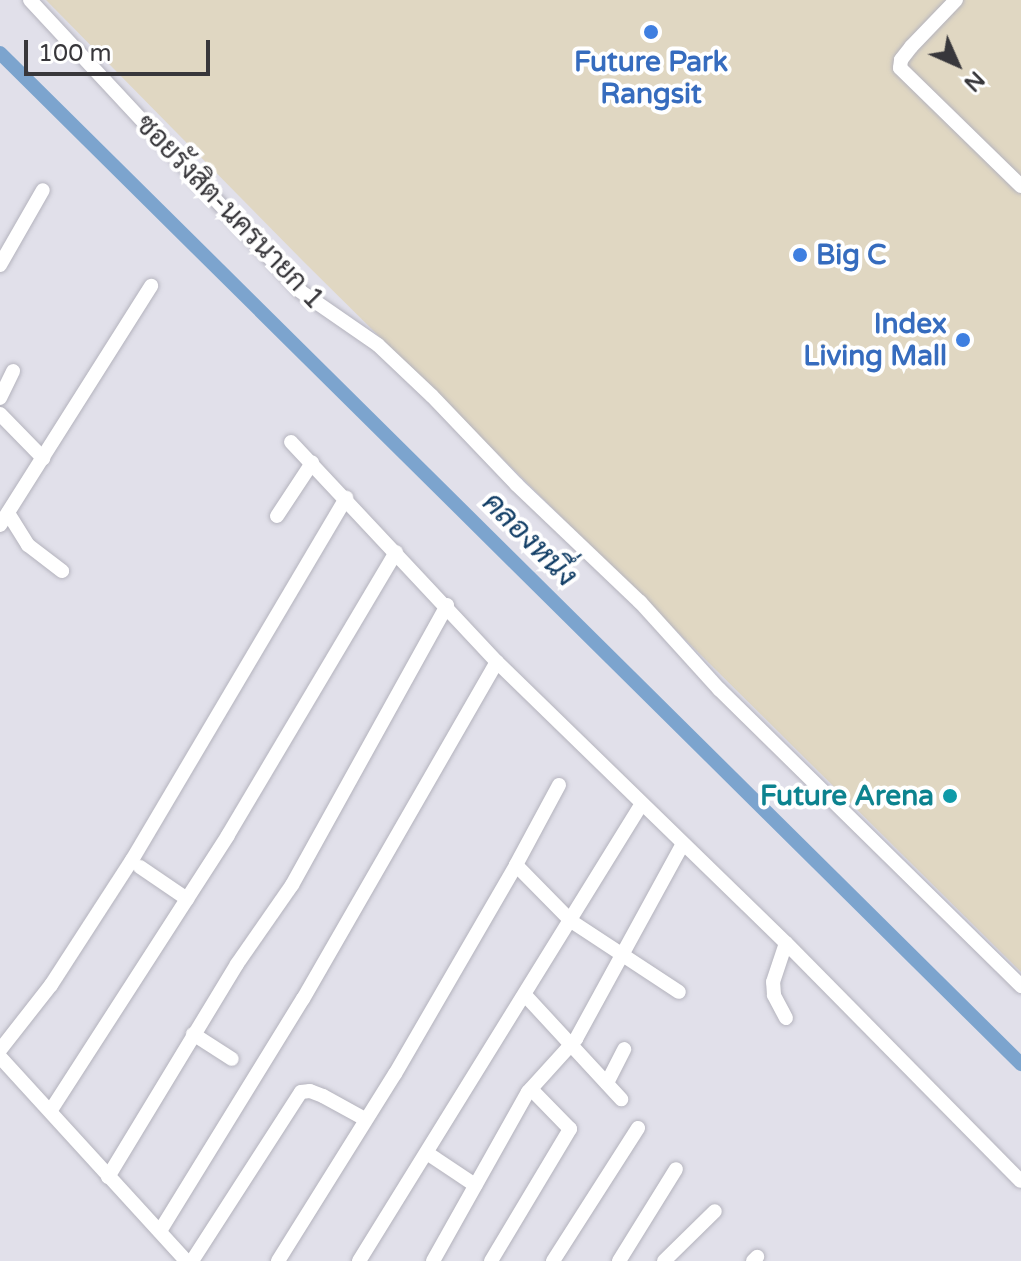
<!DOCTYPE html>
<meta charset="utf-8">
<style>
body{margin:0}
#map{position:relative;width:1021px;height:1261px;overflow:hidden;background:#e1e0ea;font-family:"Varela Round",Sarabun,sans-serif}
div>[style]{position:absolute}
.commercial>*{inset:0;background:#e0d7c2}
.canal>*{height:14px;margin:-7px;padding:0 7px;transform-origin:7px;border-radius:7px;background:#7ca4ce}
.roads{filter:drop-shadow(0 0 2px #b4b3bd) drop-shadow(0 0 2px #b4b3bd)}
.minor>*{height:14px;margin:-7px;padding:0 7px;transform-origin:7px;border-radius:7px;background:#fff}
.dots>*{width:22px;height:22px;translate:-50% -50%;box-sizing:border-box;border:4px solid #fff;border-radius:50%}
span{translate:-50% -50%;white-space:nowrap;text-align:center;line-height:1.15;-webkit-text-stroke:8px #fff;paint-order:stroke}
.shop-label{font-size:28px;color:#366cbe;font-weight:700}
.left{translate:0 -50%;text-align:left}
.right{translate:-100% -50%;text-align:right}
.street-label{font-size:28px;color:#38373b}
.culture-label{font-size:28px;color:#0d838f;font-weight:700}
.water-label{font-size:30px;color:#123e66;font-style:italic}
.north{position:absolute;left:917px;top:24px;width:80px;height:80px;-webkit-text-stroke:6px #fff;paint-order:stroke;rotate:135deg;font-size:22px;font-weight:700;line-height:32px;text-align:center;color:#38373b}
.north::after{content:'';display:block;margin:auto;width:28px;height:36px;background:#38373b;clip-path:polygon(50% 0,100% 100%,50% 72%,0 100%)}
.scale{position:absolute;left:24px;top:40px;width:186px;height:36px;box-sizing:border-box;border:4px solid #38373b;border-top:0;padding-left:10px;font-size:24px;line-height:28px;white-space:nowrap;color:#38373b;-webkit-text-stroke:6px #fff;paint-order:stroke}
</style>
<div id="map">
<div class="commercial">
<i style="clip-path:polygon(46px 0,1021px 0,1021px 972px,304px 262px)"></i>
</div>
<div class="canal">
<i style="left:0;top:53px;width:1437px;rotate:44.72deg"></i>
</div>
<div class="roads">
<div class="minor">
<i style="left:30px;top:0;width:397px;rotate:47.1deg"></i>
<i style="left:300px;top:291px;width:95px;rotate:34.7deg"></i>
<i style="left:378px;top:345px;width:74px;rotate:43.4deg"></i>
<i style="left:432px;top:396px;width:123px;rotate:46.3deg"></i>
<i style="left:517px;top:485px;width:170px;rotate:43.6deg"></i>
<i style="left:640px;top:602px;width:118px;rotate:47.8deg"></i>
<i style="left:719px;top:689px;width:424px;rotate:44.5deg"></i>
<i style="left:956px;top:0;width:65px;rotate:133.8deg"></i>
<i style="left:911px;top:47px;width:16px;rotate:128deg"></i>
<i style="left:901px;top:60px;width:8px;rotate:97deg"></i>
<i style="left:900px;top:68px;width:169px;rotate:44.3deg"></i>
<i style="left:0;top:265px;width:86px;rotate:-60.2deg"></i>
<i style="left:0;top:398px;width:30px;rotate:-64deg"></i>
<i style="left:0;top:414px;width:62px;rotate:45.7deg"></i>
<i style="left:291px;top:442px;width:301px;rotate:46.9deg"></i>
<i style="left:497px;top:662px;width:403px;rotate:44.2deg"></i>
<i style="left:786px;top:943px;width:334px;rotate:45.4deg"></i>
<i style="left:8px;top:513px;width:38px;rotate:58deg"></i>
<i style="left:28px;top:545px;width:43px;rotate:37.4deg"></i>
<i style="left:277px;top:516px;width:64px;rotate:-56.6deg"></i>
<i style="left:0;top:525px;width:283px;rotate:-57.7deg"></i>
<i style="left:559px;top:785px;width:91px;rotate:118.3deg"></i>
<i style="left:516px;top:865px;width:78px;rotate:45.5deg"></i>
<i style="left:571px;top:921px;width:129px;rotate:33.3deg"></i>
<i style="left:140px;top:867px;width:57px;rotate:34.2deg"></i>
<i style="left:525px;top:995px;width:142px;rotate:47.3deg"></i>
<i style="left:786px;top:1018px;width:26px;rotate:-118deg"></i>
<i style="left:774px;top:995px;width:13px;rotate:-94deg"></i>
<i style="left:773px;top:982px;width:41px;rotate:-71.6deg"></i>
<i style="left:193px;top:1034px;width:46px;rotate:32.7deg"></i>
<i style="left:0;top:1050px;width:83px;rotate:-51.9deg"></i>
<i style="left:51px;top:985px;width:149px;rotate:-57.1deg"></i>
<i style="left:132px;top:860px;width:421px;rotate:-59.4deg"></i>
<i style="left:0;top:1057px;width:276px;rotate:47.6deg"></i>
<i style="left:607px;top:1083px;width:38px;rotate:-63deg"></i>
<i style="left:51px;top:1110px;width:327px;rotate:-57.2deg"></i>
<i style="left:228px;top:835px;width:329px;rotate:-59.3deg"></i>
<i style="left:427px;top:1153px;width:58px;rotate:33.7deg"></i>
<i style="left:108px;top:1177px;width:249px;rotate:-58.8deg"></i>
<i style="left:237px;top:964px;width:96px;rotate:-55.2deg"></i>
<i style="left:292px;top:885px;width:320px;rotate:-61deg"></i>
<i style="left:160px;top:1231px;width:273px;rotate:-58.4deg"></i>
<i style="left:303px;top:999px;width:389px;rotate:-60.1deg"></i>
<i style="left:192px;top:1261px;width:201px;rotate:-57.2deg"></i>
<i style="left:301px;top:1092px;width:9px;rotate:-6deg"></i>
<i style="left:310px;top:1091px;width:14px;rotate:21deg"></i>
<i style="left:323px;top:1096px;width:48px;rotate:28.7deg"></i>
<i style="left:278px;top:1261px;width:221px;rotate:-58deg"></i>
<i style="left:395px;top:1074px;width:241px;rotate:-59.9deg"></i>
<i style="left:359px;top:1261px;width:536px;rotate:-58.27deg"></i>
<i style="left:433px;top:1261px;width:194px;rotate:-60.7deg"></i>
<i style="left:528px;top:1092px;width:72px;rotate:-47.8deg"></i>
<i style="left:576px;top:1039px;width:221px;rotate:-61.3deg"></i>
<i style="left:491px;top:1261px;width:154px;rotate:-59.1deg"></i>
<i style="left:570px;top:1129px;width:56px;rotate:-134.3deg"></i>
<i style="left:553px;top:1261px;width:158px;rotate:-57.4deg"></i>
<i style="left:619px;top:1261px;width:108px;rotate:-58.2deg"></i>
<i style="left:664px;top:1261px;width:71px;rotate:-44.4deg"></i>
<i style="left:753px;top:1261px;width:6px;rotate:-45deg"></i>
</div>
</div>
<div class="dots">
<i style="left:651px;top:32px;background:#3f7fe0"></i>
<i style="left:800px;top:255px;background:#3f7fe0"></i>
<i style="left:963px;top:340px;background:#3f7fe0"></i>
<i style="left:950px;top:796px;background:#0f9aa8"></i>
</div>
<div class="shop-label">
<span style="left:651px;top:78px">Future Park<br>Rangsit</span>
<span class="left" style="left:816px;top:255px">Big C</span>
<span class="right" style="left:947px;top:340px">Index<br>Living Mall</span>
</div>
<div class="street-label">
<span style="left:230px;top:212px;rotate:46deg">ซอยรังสิต-นครนายก 1</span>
</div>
<div class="culture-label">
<span class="right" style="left:934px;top:796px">Future Arena</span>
</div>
<div class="water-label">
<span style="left:529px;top:540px;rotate:45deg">คลองหนึ่ง</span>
</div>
<div class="north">N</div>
<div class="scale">100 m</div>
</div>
